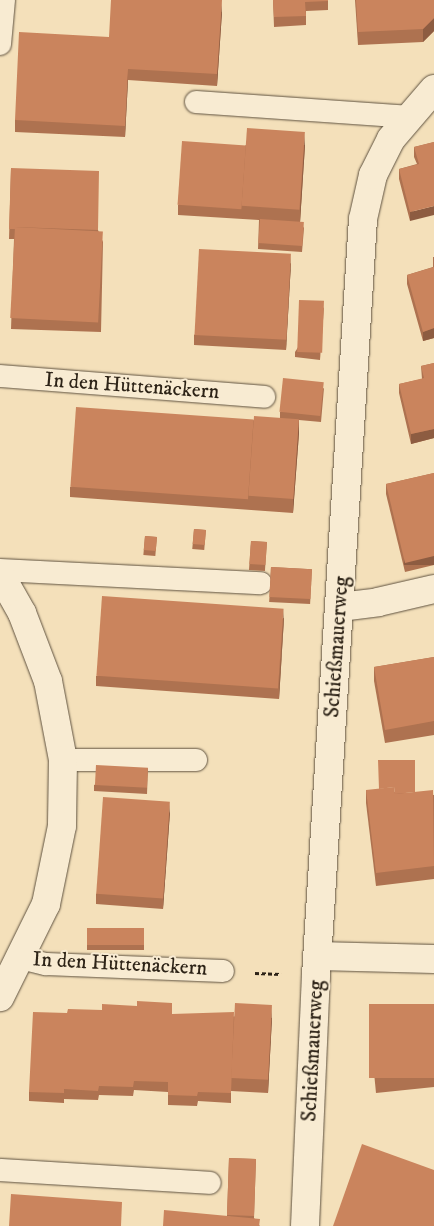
<!DOCTYPE html>
<meta charset="utf-8">
<style>
body{margin:0}
#map{position:relative;width:434px;height:1226px;overflow:hidden;background:#f4e0ba;font-family:"IM FELL DW Pica",serif}
div>[style]{position:absolute}
.path>*{height:3px;margin-top:-1.5px;transform-origin:0;background:repeating-linear-gradient(90deg,#2d2317 0 4px,transparent 0 6.5px)}
.roads{filter:drop-shadow(0 0 1px #5f5240) drop-shadow(0 0 1px #5f5240)}
.lane>*{height:22px;margin:-11px;padding:0 11px;transform-origin:11px;border-radius:11px;background:#f8ebd2}
.street>*{height:28px;margin:-14px;padding:0 14px;transform-origin:14px;border-radius:14px;background:#f8ebd2}
.wall>*{inset:0;background:#ae7250;transform-origin:0 0}
.shaded-wall>*{inset:0;background:#8d5c41;transform-origin:0 0}
.building>*{inset:0;background:#ca845d;transform-origin:0 0}
span{translate:-50% -50%;white-space:nowrap;text-align:center;line-height:1.15;-webkit-text-stroke:4px #f8ebd2;paint-order:stroke}
.street-label{font-size:21px;color:#2d2317}
</style>
<div id="map">
<div class="path">
<i style="left:255px;top:973px;width:26px;rotate:2deg"></i>
</div>
<div class="roads">
<div class="lane">
<i style="left:0;top:44px;width:44px;rotate:-84.8deg"></i>
<i style="left:196px;top:102px;width:215px;rotate:4deg"></i>
<i style="left:0;top:376px;width:265px;rotate:4.5deg"></i>
<i style="left:0;top:570px;width:261px;rotate:2.9deg"></i>
<i style="left:63px;top:760px;width:133px"></i>
<i style="left:17px;top:957px;width:30px;rotate:14deg"></i>
<i style="left:46px;top:964px;width:177px;rotate:2.3deg"></i>
<i style="left:0;top:1170px;width:210px;rotate:3.5deg"></i>
</div>
<div class="street">
<i style="left:0;top:574px;width:45px;rotate:60.6deg"></i>
<i style="left:22px;top:613px;width:73px;rotate:69.1deg"></i>
<i style="left:48px;top:681px;width:80px;rotate:79.2deg"></i>
<i style="left:63px;top:760px;width:66px;rotate:90.9deg"></i>
<i style="left:62px;top:826px;width:80px;rotate:101.6deg"></i>
<i style="left:46px;top:904px;width:104px;rotate:116.3deg"></i>
<i style="left:340px;top:607px;width:38px;rotate:-7deg"></i>
<i style="left:378px;top:602px;width:57px;rotate:-13.1deg"></i>
<i style="left:318px;top:956px;width:116px;rotate:1.5deg"></i>
<i style="left:305px;top:1226px;width:250px;rotate:-87.5deg"></i>
<i style="left:316px;top:976px;width:758px;rotate:-86.45deg"></i>
<i style="left:363px;top:219px;width:45px;rotate:-77.2deg"></i>
<i style="left:373px;top:175px;width:40px;rotate:-63.4deg"></i>
<i style="left:391px;top:139px;width:66px;rotate:-49.3deg"></i>
</div>
</div>
<div class="wall">
<i style="clip-path:polygon(273px 0,328px 0,328px 10px,306px 11px,306px 25px,274px 27px)"></i>
<i style="clip-path:polygon(355px 0,434px 0,434px 31px,423px 42px,358px 45px)"></i>
<i style="clip-path:polygon(222px 12px,217px 86px,128px 80px,125px 137px,15px 132px,15px 120px,109px 37px)"></i>
<i style="clip-path:polygon(434px 142px,410px 221px,399px 179px,399px 169px,417px 164px,414px 157px,414px 147px)"></i>
<i style="clip-path:polygon(246px 145px,305px 145px,300px 222px,304px 228px,302px 252px,258px 249px,259px 220px,178px 215px,178px 205px)"></i>
<i style="clip-path:polygon(11px 168px,98px 230px,103px 242px,101px 332px,11px 329px,14px 239px,9px 239px)"></i>
<i style="clip-path:polygon(433px 257px,434px 257px,434px 338px,423px 341px,407px 284px,407px 275px,433px 267px)"></i>
<i style="clip-path:polygon(291px 263px,286px 350px,194px 345px,194px 335px)"></i>
<i style="clip-path:polygon(324px 307px,320px 360px,295px 357px,295px 352px)"></i>
<i style="clip-path:polygon(434px 363px,434px 438px,411px 444px,399px 393px,399px 384px,422px 379px,421px 366px)"></i>
<i style="clip-path:polygon(324px 388px,321px 422px,299px 420px,299px 433px,293px 513px,70px 497px,70px 487px,254px 420px,280px 418px,280px 412px)"></i>
<i style="clip-path:polygon(434px 473px,434px 565px,405px 572px,386px 494px,386px 484px)"></i>
<i style="left:194px;top:529px;width:12px;height:20px;rotate:5deg"></i>
<i style="left:145px;top:536px;width:12px;height:19px;rotate:5deg"></i>
<i style="left:251px;top:541px;width:16px;height:29px;rotate:4deg"></i>
<i style="left:271px;top:567px;width:41px;height:35px;rotate:3deg"></i>
<i style="clip-path:polygon(284px 618px,279px 699px,96px 686px,96px 676px)"></i>
<i style="clip-path:polygon(434px 657px,434px 735px,385px 743px,374px 681px,374px 667px)"></i>
<i style="clip-path:polygon(148px 768px,147px 794px,94px 791px,94px 785px)"></i>
<i style="clip-path:polygon(366px 790px,434px 795px,434px 879px,376px 886px,366px 803px)"></i>
<i style="clip-path:polygon(170px 812px,163px 909px,96px 904px,96px 894px)"></i>
<i style="left:87px;top:928px;width:57px;height:22px"></i>
<i style="clip-path:polygon(434px 1004px,434px 1087px,376px 1093px,369px 1021px,369px 1011px)"></i>
<i style="clip-path:polygon(67px 1013px,172px 1014px,272px 1018px,268px 1093px,231px 1091px,231px 1103px,198px 1101px,197px 1106px,168px 1105px,168px 1092px,134px 1090px,133px 1096px,99px 1095px,98px 1100px,64px 1099px,64px 1103px,29px 1101px,29px 1092px)"></i>
<i style="clip-path:polygon(229px 1158px,256px 1159px,254px 1218px,260px 1226px,227px 1216px)"></i>
</div>
<div class="shaded-wall">
<i style="clip-path:polygon(222px 0,222px 12px,217px 86px,217px 74px)"></i>
<i style="clip-path:polygon(434px 18px,434px 31px,423px 42px,423px 29px)"></i>
<i style="clip-path:polygon(128px 69px,128px 80px,125px 137px,125px 126px)"></i>
<i style="clip-path:polygon(305px 132px,305px 145px,300px 223px,300px 210px)"></i>
<i style="clip-path:polygon(434px 206px,434px 215px,410px 221px,410px 212px)"></i>
<i style="clip-path:polygon(291px 254px,291px 263px,286px 350px,286px 340px)"></i>
<i style="clip-path:polygon(434px 328px,434px 338px,423px 341px,423px 332px)"></i>
<i style="clip-path:polygon(299px 419px,299px 433px,293px 513px,293px 499px)"></i>
<i style="clip-path:polygon(434px 429px,434px 438px,411px 444px,411px 434px)"></i>
<i style="left:434px;top:556px;width:9px;height:30px;rotate:90deg"></i>
<i style="clip-path:polygon(284px 609px,284px 618px,279px 699px,279px 689px)"></i>
<i style="clip-path:polygon(170px 802px,170px 812px,163px 909px,163px 899px)"></i>
<i style="clip-path:polygon(272px 1005px,272px 1018px,268px 1093px,268px 1080px)"></i>
</div>
<div class="building">
<i style="clip-path:polygon(111px 0,222px 0,217px 74px,128px 69px,125px 126px,15px 120px,19px 32px,109px 37px)"></i>
<i style="clip-path:polygon(273px 0,328px 0,328px 1px,305px 2px,306px 16px,274px 17px)"></i>
<i style="clip-path:polygon(356px 0,434px 0,434px 18px,423px 29px,358px 32px)"></i>
<i style="left:247px;top:128px;width:58px;height:78px;rotate:4deg"></i>
<i style="left:182px;top:141px;width:64px;height:64px;rotate:4deg"></i>
<i style="clip-path:polygon(434px 142px,434px 206px,410px 212px,399px 169px,419px 164px,414px 147px)"></i>
<i style="clip-path:polygon(11px 168px,99px 171px,98px 230px,15px 227px,15px 229px,9px 229px)"></i>
<i style="left:260px;top:219px;width:44px;height:24px;rotate:4deg"></i>
<i style="left:15px;top:227px;width:88px;height:91px;rotate:3deg"></i>
<i style="left:199px;top:249px;width:92px;height:86px;rotate:3deg"></i>
<i style="clip-path:polygon(434px 267px,434px 328px,423px 332px,407px 275px)"></i>
<i style="left:299px;top:300px;width:25px;height:52px;rotate:2deg"></i>
<i style="clip-path:polygon(434px 363px,434px 429px,411px 434px,399px 384px,424px 378px,421px 366px)"></i>
<i style="left:283px;top:378px;width:41px;height:34px;rotate:6deg"></i>
<i style="left:76px;top:407px;width:178px;height:80px;rotate:4deg"></i>
<i style="left:254px;top:416px;width:45px;height:80px;rotate:4deg"></i>
<i style="clip-path:polygon(434px 473px,434px 556px,405px 563px,386px 484px)"></i>
<i style="left:194px;top:529px;width:12px;height:15px;rotate:5deg"></i>
<i style="left:145px;top:536px;width:12px;height:14px;rotate:5deg"></i>
<i style="left:251px;top:541px;width:16px;height:23px;rotate:4deg"></i>
<i style="left:271px;top:567px;width:41px;height:30px;rotate:3deg"></i>
<i style="left:102px;top:596px;width:182px;height:80px;rotate:4deg"></i>
<i style="clip-path:polygon(434px 657px,434px 721px,385px 730px,374px 667px)"></i>
<i style="clip-path:polygon(378px 760px,415px 760px,415px 792px,395px 794px,394px 787px,379px 789px)"></i>
<i style="left:96px;top:765px;width:52px;height:20px;rotate:3deg"></i>
<i style="clip-path:polygon(394px 787px,395px 794px,433px 790px,434px 866px,376px 873px,366px 790px)"></i>
<i style="left:103px;top:797px;width:67px;height:97px;rotate:4deg"></i>
<i style="left:87px;top:928px;width:57px;height:17px"></i>
<i style="clip-path:polygon(137px 1001px,172px 1003px,172px 1014px,234px 1012px,231px 1093px,198px 1092px,197px 1096px,168px 1095px,168px 1082px,134px 1081px,133px 1087px,99px 1086px,98px 1091px,64px 1089px,64px 1093px,29px 1092px,33px 1012px,67px 1013px,68px 1009px,102px 1010px,102px 1004px,137px 1006px)"></i>
<i style="left:235px;top:1003px;width:37px;height:75px;rotate:3deg"></i>
<i style="left:434px;top:1004px;width:74px;height:65px;rotate:90deg"></i>
<i style="clip-path:polygon(362px 1144px,434px 1170px,434px 1226px,333px 1226px)"></i>
<i style="left:229px;top:1158px;width:27px;height:57px;rotate:2deg"></i>
<i style="clip-path:polygon(11px 1194px,122px 1202px,121px 1226px,9px 1226px)"></i>
<i style="clip-path:polygon(164px 1210px,260px 1219px,259px 1226px,163px 1226px)"></i>
</div>
<div class="street-label">
<span style="left:132px;top:386px;rotate:4deg">In den Hüttenäckern</span>
<span style="left:337px;top:647px;rotate:-86deg">Schießmauerweg</span>
<span style="left:120px;top:964px;rotate:3deg">In den Hüttenäckern</span>
<span style="left:313px;top:1051px;rotate:-87deg">Schießmauerweg</span>
</div>
</div>
